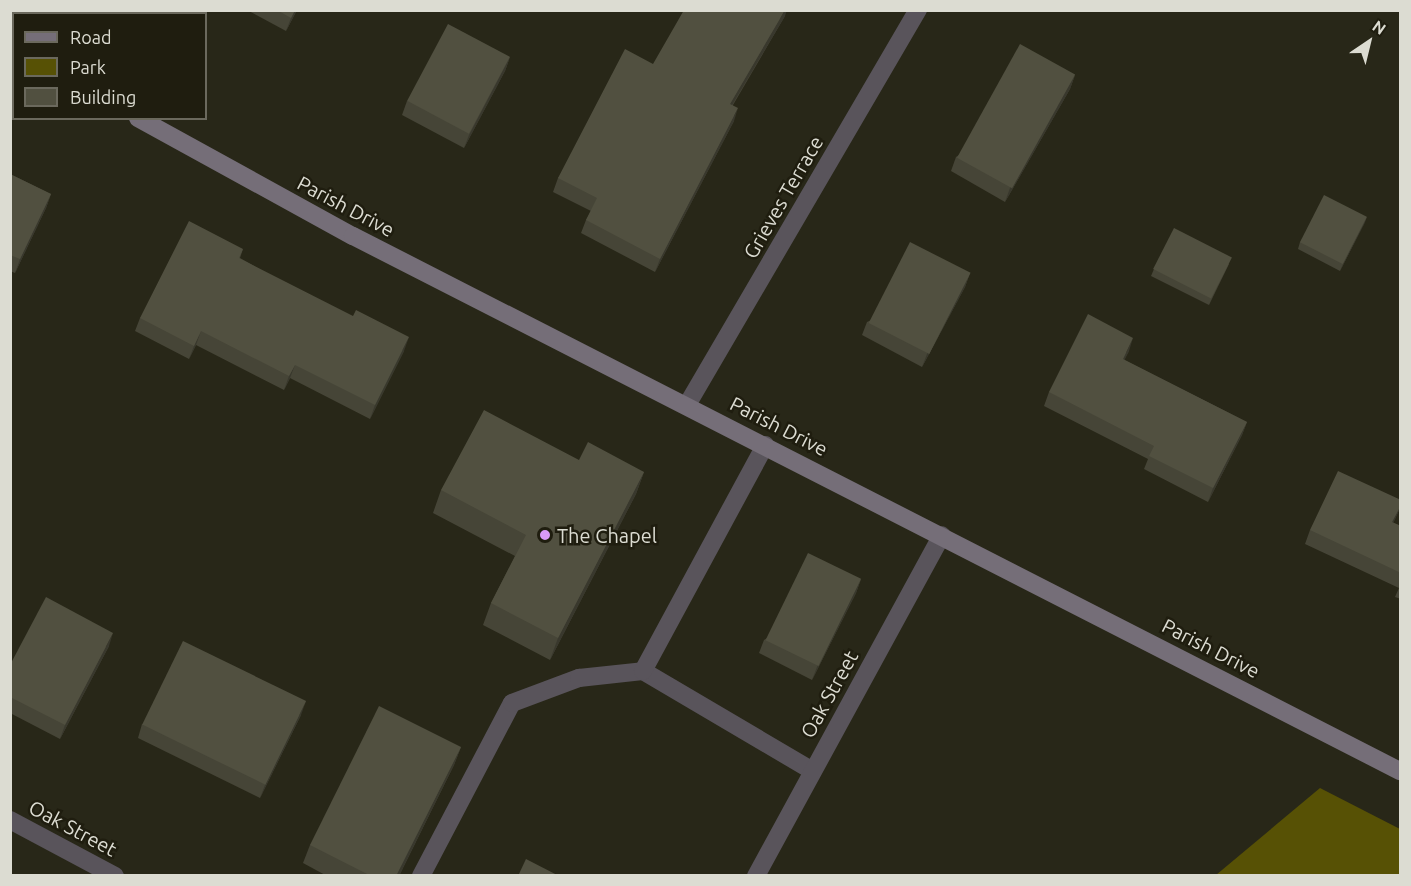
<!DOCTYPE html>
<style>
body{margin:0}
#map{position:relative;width:1411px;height:886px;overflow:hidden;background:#282718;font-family:Ubuntu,sans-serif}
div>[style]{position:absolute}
.green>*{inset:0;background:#575105}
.lane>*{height:18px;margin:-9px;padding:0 9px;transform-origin:9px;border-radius:9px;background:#59545b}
.street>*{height:18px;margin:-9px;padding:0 9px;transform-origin:9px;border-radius:9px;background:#59545b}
.secondary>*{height:18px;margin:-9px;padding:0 9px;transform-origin:9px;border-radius:9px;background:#756e78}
.wall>*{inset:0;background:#464537}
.shaded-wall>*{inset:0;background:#39382d}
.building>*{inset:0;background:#515040;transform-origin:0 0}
.dots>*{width:16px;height:16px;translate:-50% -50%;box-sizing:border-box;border:3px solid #1f1d0f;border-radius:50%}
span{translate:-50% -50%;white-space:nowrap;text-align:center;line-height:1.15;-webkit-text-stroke:5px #1f1d0f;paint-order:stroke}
.street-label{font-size:20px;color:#dcdcd2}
.poi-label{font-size:20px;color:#dcdcd2}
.left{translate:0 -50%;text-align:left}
.frame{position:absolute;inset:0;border:12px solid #dcdcd2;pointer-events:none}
.legend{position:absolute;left:12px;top:12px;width:195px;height:108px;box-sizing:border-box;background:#1f1d0f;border:2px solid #6b695d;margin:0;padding:8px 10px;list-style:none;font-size:18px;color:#dcdcd2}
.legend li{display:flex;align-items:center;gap:12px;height:30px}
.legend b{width:30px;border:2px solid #6b695d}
.north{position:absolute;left:1339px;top:12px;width:60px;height:60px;-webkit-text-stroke:4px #1f1d0f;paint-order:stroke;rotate:35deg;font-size:16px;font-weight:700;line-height:24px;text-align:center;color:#dcdcd2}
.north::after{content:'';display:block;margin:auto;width:21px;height:27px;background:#dcdcd2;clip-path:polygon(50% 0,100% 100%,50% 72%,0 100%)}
</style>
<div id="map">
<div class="green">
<i style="clip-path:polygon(1320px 788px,1400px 829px,1400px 875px,1216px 875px)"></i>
</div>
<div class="lane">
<i style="left:643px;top:671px;width:197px;rotate:30.5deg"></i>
<i style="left:421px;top:876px;width:195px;rotate:-62.3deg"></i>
<i style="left:512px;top:703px;width:72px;rotate:-20.5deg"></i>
<i style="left:579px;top:678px;width:64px;rotate:-6.2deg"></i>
<i style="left:643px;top:671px;width:257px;rotate:-61.6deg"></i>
</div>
<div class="street">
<i style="left:687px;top:405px;width:458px;rotate:-59.7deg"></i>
<i style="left:10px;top:820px;width:119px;rotate:28.1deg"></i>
<i style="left:756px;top:876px;width:388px;rotate:-61.4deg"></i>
</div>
<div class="secondary">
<i style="left:10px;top:49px;width:4px;rotate:14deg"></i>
<i style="left:138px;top:118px;width:245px;rotate:28.8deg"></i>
<i style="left:353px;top:236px;width:1176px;rotate:27.07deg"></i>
</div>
<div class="wall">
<i style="clip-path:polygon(247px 10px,297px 10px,286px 31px)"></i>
<i style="clip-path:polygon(785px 16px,733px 105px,734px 121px,655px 272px,581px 233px,586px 220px,591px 211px,553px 192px,558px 178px,653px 64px)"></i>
<i style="clip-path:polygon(510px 57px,505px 71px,464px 148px,402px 115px,407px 101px)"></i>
<i style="clip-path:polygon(1075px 75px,1070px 89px,1005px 202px,951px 171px,956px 157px)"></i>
<i style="clip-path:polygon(10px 174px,51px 194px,46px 208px,15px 273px,10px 271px)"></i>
<i style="clip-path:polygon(1367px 217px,1364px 224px,1340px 271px,1298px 249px,1300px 242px)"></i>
<i style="clip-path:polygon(243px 249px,240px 258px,404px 351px,370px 419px,290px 378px,284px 390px,196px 345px,189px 359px,135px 331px,140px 318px)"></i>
<i style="clip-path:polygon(1229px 264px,1209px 305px,1151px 276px,1154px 269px)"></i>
<i style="clip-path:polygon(970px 273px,965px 287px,922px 367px,862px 335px,867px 322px)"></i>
<i style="clip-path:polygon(1129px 351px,1124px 360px,1247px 422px,1242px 435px,1208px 502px,1144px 469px,1148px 459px,1044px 406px,1049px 392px)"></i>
<i style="clip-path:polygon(579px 460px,644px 472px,636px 494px,550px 660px,483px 625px,491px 603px,515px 556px,433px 513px,441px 490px)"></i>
<i style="clip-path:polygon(1401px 500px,1401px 506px,1393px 523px,1401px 526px,1401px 599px,1395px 597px,1399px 588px,1305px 544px,1310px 530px)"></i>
<i style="clip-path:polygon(861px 579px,856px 593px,812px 680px,759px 653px,764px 640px)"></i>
<i style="clip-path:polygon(109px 646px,60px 739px,10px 713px,10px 665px)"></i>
<i style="clip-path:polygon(301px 715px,260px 798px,138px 738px,142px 724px)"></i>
<i style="clip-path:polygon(461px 747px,454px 765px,399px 876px,327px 876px,303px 863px,310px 845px)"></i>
</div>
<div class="shaded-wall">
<i style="clip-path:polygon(295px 10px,297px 10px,286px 31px,291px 18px)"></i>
<i style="clip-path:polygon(785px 10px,787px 10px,785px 16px,725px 117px,730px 104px)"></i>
<i style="clip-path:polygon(510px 57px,505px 71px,464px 148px,469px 135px)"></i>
<i style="clip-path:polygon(1075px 75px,1070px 89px,1005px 202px,1010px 188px)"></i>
<i style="clip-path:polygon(738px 108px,734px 121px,655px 272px,660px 259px)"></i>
<i style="clip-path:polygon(51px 194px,46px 208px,15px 273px,20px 259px)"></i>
<i style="clip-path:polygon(1367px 217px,1364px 224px,1340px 271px,1343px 264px)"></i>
<i style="clip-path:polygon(970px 273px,965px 287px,922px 367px,927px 354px)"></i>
<i style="clip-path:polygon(201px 331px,196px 345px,189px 359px,194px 346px)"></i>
<i style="clip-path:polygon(409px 337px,404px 351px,370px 419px,375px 405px)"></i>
<i style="clip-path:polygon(1133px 338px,1129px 351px,1118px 373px,1123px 359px)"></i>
<i style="clip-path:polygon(295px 365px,290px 378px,284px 390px,289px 376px)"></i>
<i style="clip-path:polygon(1247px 422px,1242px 435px,1208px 502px,1213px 488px)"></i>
<i style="clip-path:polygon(644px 472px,636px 494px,550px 660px,558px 638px)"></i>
<i style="clip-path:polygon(1401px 505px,1397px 515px,1387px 536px,1392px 522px)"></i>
<i style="clip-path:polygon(861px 579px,856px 593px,812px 680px,817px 667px)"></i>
<i style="clip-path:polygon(113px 633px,109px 646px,60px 739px,65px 725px)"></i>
<i style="clip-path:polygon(306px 701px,301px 715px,260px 798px,265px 785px)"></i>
<i style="clip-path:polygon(461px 747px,454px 765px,399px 876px,396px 876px)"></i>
</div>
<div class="building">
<i style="clip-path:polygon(277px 10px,295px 10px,291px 18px)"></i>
<i style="clip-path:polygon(684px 10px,785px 10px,730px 104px,738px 108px,660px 259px,586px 220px,597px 198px,558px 178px,625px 49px,653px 64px)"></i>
<i style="left:448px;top:24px;width:70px;height:87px;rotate:28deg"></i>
<i style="left:1020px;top:44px;width:63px;height:130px;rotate:29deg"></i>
<i style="clip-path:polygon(10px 174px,51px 194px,20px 259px,10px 255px)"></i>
<i style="left:1324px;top:195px;width:48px;height:53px;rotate:27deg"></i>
<i style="clip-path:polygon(189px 221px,243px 249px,239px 258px,353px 316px,356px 310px,409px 337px,375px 405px,295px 365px,289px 376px,201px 331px,194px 346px,140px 318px)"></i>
<i style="left:1174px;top:228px;width:65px;height:46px;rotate:27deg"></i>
<i style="left:910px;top:242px;width:68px;height:91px;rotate:27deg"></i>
<i style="clip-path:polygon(1088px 314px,1133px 338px,1123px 359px,1247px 422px,1213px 488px,1149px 456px,1154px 446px,1049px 392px)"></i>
<i style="clip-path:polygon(484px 410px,579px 460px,588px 442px,644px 472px,558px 638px,491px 603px,526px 535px,441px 490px)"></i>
<i style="clip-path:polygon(1338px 471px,1401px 500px,1401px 505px,1392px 522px,1401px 526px,1401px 573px,1310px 530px)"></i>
<i style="left:808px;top:553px;width:59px;height:97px;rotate:26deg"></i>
<i style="clip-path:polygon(46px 597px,113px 633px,65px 725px,10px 697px,10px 665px)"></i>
<i style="left:183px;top:641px;width:137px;height:93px;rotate:26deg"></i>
<i style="clip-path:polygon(379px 706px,461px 747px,396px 876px,371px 876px,310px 845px)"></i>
<i style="clip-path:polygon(526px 859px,559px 876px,518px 876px)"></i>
</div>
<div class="dots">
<i style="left:545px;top:535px;background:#d99af7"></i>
</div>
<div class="street-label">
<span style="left:783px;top:197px;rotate:-60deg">Grieves Terrace</span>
<span style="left:346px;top:206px;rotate:28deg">Parish Drive</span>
<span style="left:779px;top:426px;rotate:27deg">Parish Drive</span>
<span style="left:1211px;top:648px;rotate:27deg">Parish Drive</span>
<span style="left:829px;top:694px;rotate:-61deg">Oak Street</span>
<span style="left:73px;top:828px;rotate:28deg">Oak Street</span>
</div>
<div class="poi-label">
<span class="left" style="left:557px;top:535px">The Chapel</span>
</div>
<div class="frame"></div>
<ul class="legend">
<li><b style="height:8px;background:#756e78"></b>Road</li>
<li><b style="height:16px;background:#575105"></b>Park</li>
<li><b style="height:16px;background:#515040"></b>Building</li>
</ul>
<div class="north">N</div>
</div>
